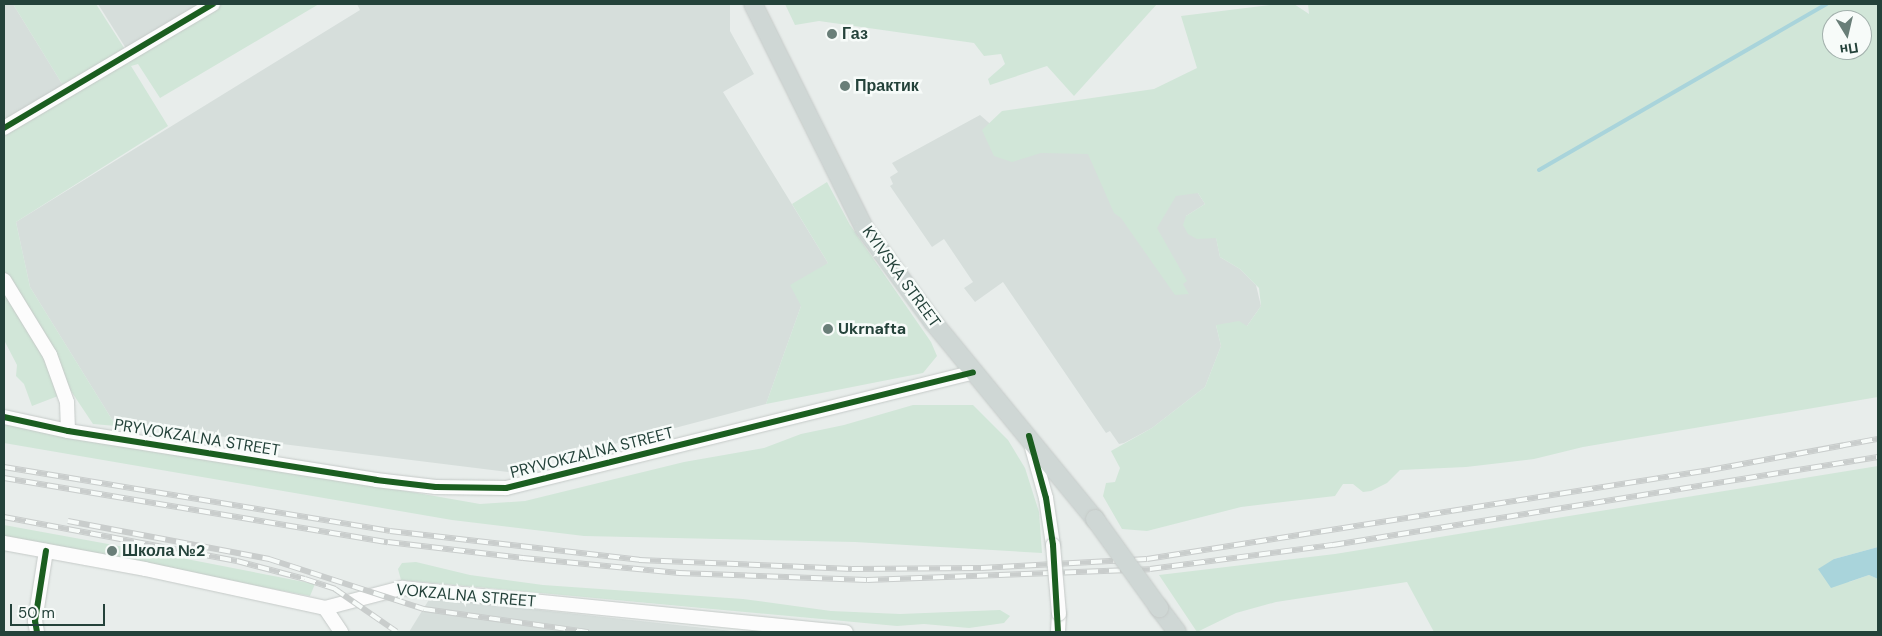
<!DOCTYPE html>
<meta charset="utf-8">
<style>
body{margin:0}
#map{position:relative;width:1882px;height:636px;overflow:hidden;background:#e8edeb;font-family:"DM Sans",sans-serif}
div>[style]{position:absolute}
.built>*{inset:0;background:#d6dedb}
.green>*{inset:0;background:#d1e6d8}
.water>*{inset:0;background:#a9d4db}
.stream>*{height:4px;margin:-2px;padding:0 2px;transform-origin:2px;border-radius:2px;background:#a9d4db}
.roads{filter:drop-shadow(0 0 1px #c5cac8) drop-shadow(0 0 1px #c5cac8)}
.minor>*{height:14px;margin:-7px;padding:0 7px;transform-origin:7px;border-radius:7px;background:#fcfcfc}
.major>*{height:18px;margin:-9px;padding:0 9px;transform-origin:9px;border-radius:9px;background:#cfd7d5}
.rail>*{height:5.5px;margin-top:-2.75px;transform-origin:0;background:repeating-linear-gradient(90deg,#f7fbf9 0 11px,#c9cdcc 0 22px);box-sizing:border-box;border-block:1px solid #c9cdcc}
.bridges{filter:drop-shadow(0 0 1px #c5cac8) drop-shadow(0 0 1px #c5cac8)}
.minor-bridge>*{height:14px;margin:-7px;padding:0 7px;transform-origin:7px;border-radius:7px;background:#fcfcfc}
.major-bridge>*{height:18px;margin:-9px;padding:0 9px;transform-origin:9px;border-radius:9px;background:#cfd7d5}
.cycleway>*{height:6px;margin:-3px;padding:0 3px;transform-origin:3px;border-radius:3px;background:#1b5e20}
.dots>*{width:14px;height:14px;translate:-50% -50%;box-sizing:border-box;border:2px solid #f7fbf9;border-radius:50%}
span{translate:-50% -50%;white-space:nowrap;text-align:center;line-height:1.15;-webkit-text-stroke:5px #f7fbf9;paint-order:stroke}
.poi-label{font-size:16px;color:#24423a;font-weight:700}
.left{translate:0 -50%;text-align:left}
.street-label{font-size:16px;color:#24423a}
.frame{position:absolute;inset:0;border:5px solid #24423a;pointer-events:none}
.north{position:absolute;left:1822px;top:10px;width:50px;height:50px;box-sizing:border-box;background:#f7fbf9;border:1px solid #a3b1ad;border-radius:50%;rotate:171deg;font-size:14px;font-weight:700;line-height:20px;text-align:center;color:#24423a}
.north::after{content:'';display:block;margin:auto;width:18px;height:22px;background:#697e78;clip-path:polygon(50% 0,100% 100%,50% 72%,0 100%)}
.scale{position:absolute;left:10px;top:604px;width:95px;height:22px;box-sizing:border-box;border:2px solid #24423a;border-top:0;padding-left:6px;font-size:15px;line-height:18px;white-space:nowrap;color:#24423a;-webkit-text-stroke:4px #f7fbf9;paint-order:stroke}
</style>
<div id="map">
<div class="built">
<i style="clip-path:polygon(4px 4px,13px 4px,64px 87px,4px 122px)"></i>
<i style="clip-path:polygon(98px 4px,204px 4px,127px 50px)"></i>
<i style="clip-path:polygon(357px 4px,730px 4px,730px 31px,754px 74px,723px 92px,828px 263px,801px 306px,766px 404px,508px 472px,130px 425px,116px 426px,30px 287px,16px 222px,360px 10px)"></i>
<i style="clip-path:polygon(980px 115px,1026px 155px,1071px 126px,1198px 193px,1205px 204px,1186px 216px,1216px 237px,1220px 257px,1240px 269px,1256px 285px,1261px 306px,1247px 326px,1216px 325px,1221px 346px,1205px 387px,1152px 428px,1124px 443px,1119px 444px,1110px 431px,1106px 433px,1003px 282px,975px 302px,964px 288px,973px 282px,944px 239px,932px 247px,890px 186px,893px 184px,890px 177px,898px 172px,892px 163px)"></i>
<i style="clip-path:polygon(430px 598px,723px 630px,741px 632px,409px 632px)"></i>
</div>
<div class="green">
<i style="clip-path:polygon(13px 4px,96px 4px,126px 51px,204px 4px,319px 4px,160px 98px,138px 64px,131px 66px,168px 126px,16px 222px,30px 287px,116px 426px,93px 424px,71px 391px,32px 406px,24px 384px,16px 376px,17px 365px,4px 340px,4px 122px,64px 87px)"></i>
<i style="clip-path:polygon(785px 4px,1157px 4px,1074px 96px,1047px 66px,990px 85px,988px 79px,1005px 64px,1001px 54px,984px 56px,974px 43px,819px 21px,795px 25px)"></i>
<i style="clip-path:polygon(evenodd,1278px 4px,1294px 4px,1309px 14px,1308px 4px,1878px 4px,1878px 397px,1583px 447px,1534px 459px,1466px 467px,1400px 470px,1387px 483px,1371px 491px,1363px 492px,1353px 484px,1343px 484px,1335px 496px,1241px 507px,1147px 531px,1122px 529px,1103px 496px,1106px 483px,1115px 482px,1120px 468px,1111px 451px,1152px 428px,1205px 387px,1221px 346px,1216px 325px,1239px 321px,1247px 326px,1261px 306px,1259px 288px,1240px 269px,1220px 257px,1216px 238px,1197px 239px,1188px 234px,1183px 225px,1186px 216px,1205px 204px,1198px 193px,1176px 196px,1157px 228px,1187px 281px,1183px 284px,1189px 294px,1175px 295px,1121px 218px,1114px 213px,1088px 154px,1041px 153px,1012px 162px,994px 156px,982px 130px,1002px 111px,1154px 89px,1197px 68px,1181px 16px,1278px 4px,1832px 20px,1862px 20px,1862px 50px,1832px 50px,1832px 20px)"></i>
<i style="clip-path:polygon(827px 182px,850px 225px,931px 342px,937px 356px,923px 373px,766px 404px,801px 306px,790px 285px,828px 263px,792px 204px)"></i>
<i style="clip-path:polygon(913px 405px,973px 405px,1008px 440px,1025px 468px,1039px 512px,1042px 553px,855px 542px,584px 536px,452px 520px,4px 443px,4px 421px,480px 504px,525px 501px,684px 462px,764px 448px,801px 434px,844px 425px)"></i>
<i style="clip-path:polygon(1878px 466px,1878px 547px,1834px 559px,1849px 582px,1869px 575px,1878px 579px,1878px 632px,1434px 632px,1407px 582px,1276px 602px,1236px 613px,1197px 632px,1159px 575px,1335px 554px)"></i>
<i style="clip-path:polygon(4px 525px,130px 548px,315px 584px,310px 596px,4px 537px)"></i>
<i style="clip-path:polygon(416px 562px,470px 575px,543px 585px,743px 599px,831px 611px,900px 614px,1000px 610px,1010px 616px,1004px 623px,969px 628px,924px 624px,897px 626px,401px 580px,398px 569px,402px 563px)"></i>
</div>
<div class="water">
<i style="clip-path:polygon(1878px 547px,1878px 579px,1869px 575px,1831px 588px,1818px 569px,1834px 559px)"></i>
</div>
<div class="stream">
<i style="left:1539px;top:170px;width:332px;rotate:-30deg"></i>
</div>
<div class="roads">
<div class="minor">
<i style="left:4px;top:128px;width:243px;rotate:-30.7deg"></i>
<i style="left:4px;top:280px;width:88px;rotate:58.5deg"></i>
<i style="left:50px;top:355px;width:50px;rotate:70.1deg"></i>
<i style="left:67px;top:402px;width:29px;rotate:88deg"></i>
<i style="left:4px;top:417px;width:66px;rotate:12.3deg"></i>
<i style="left:68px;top:431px;width:312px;rotate:9deg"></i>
<i style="left:376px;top:480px;width:60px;rotate:6.7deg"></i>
<i style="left:436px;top:487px;width:70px;rotate:0.8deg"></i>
<i style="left:506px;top:488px;width:481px;rotate:-13.9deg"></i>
<i style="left:1031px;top:444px;width:56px;rotate:74.5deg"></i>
<i style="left:1046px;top:498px;width:48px;rotate:81.5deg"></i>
<i style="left:4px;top:543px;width:143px;rotate:10.4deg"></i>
<i style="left:145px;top:569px;width:184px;rotate:12.2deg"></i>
<i style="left:325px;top:608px;width:80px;rotate:-14.6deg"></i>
<i style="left:402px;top:588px;width:446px;rotate:5.7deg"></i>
<i style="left:325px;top:608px;width:29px;rotate:56deg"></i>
<i style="left:37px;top:632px;width:11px;rotate:-100deg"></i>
<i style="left:35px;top:621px;width:71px;rotate:-81.1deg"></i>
<i style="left:1058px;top:632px;width:18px;rotate:-87deg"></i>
</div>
<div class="major">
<i style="left:753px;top:4px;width:250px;rotate:63.6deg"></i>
<i style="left:864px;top:228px;width:117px;rotate:53.7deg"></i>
<i style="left:933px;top:322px;width:255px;rotate:50.6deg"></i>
<i style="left:1159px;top:608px;width:30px;rotate:53deg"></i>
</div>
</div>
<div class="rail">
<i style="left:4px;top:467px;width:391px;rotate:9.4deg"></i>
<i style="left:390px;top:531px;width:251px;rotate:6.6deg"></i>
<i style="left:639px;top:560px;width:213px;rotate:2.4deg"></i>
<i style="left:852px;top:569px;width:129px;rotate:-0.4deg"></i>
<i style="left:981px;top:568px;width:166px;rotate:-3.1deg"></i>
<i style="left:1147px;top:559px;width:570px;rotate:-8.98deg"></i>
<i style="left:1710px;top:470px;width:171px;rotate:-10.5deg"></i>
<i style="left:4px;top:478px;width:389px;rotate:9.5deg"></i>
<i style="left:388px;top:542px;width:136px;rotate:6.8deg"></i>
<i style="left:523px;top:558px;width:157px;rotate:5.5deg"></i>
<i style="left:679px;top:573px;width:188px;rotate:2.1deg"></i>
<i style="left:867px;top:580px;width:283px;rotate:-2.2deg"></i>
<i style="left:1150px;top:569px;width:185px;rotate:-7.5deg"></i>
<i style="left:1333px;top:545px;width:552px;rotate:-9.17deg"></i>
<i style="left:4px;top:517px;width:237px;rotate:10.7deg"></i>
<i style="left:237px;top:561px;width:70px;rotate:14.8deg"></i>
<i style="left:305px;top:579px;width:32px;rotate:18deg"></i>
<i style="left:335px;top:589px;width:75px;rotate:34.7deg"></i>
<i style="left:68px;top:521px;width:205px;rotate:10.7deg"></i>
<i style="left:269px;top:559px;width:163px;rotate:17.9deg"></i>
<i style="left:424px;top:609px;width:166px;rotate:8deg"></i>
</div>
<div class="bridges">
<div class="minor-bridge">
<i style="left:1053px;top:545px;width:69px;rotate:85deg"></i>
</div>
<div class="major-bridge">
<i style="left:1095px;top:519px;width:110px;rotate:54.3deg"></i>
</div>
</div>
<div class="cycleway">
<i style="left:4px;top:128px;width:243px;rotate:-30.7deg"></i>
<i style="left:4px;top:417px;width:66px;rotate:12.3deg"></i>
<i style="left:68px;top:431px;width:312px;rotate:9deg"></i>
<i style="left:376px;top:480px;width:60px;rotate:6.7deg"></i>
<i style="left:436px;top:487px;width:70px;rotate:0.8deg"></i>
<i style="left:506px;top:488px;width:481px;rotate:-13.9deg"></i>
<i style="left:1029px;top:436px;width:64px;rotate:74.7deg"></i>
<i style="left:1046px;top:498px;width:48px;rotate:81.5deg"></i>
<i style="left:1053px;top:545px;width:87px;rotate:86.7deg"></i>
<i style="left:37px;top:632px;width:11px;rotate:-100deg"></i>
<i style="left:35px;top:621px;width:71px;rotate:-81.1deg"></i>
</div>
<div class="dots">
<i style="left:832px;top:34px;background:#697e78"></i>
<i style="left:845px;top:86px;background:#697e78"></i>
<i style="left:828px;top:329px;background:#697e78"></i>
<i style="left:112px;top:551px;background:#697e78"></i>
</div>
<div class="poi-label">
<span class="left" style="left:842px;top:34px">Газ</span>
<span class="left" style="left:855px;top:86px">Практик</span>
<span class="left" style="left:838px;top:329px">Ukrnafta</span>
<span class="left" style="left:122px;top:551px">Школа №2</span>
</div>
<div class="street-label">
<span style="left:901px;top:277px;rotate:54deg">KYIVSKA STREET</span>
<span style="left:197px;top:438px;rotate:9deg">PRYVOKZALNA STREET</span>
<span style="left:592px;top:453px;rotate:-14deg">PRYVOKZALNA STREET</span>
<span style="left:466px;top:596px;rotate:5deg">VOKZALNA STREET</span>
</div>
<div class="frame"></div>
<div class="north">Пн</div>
<div class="scale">50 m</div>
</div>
